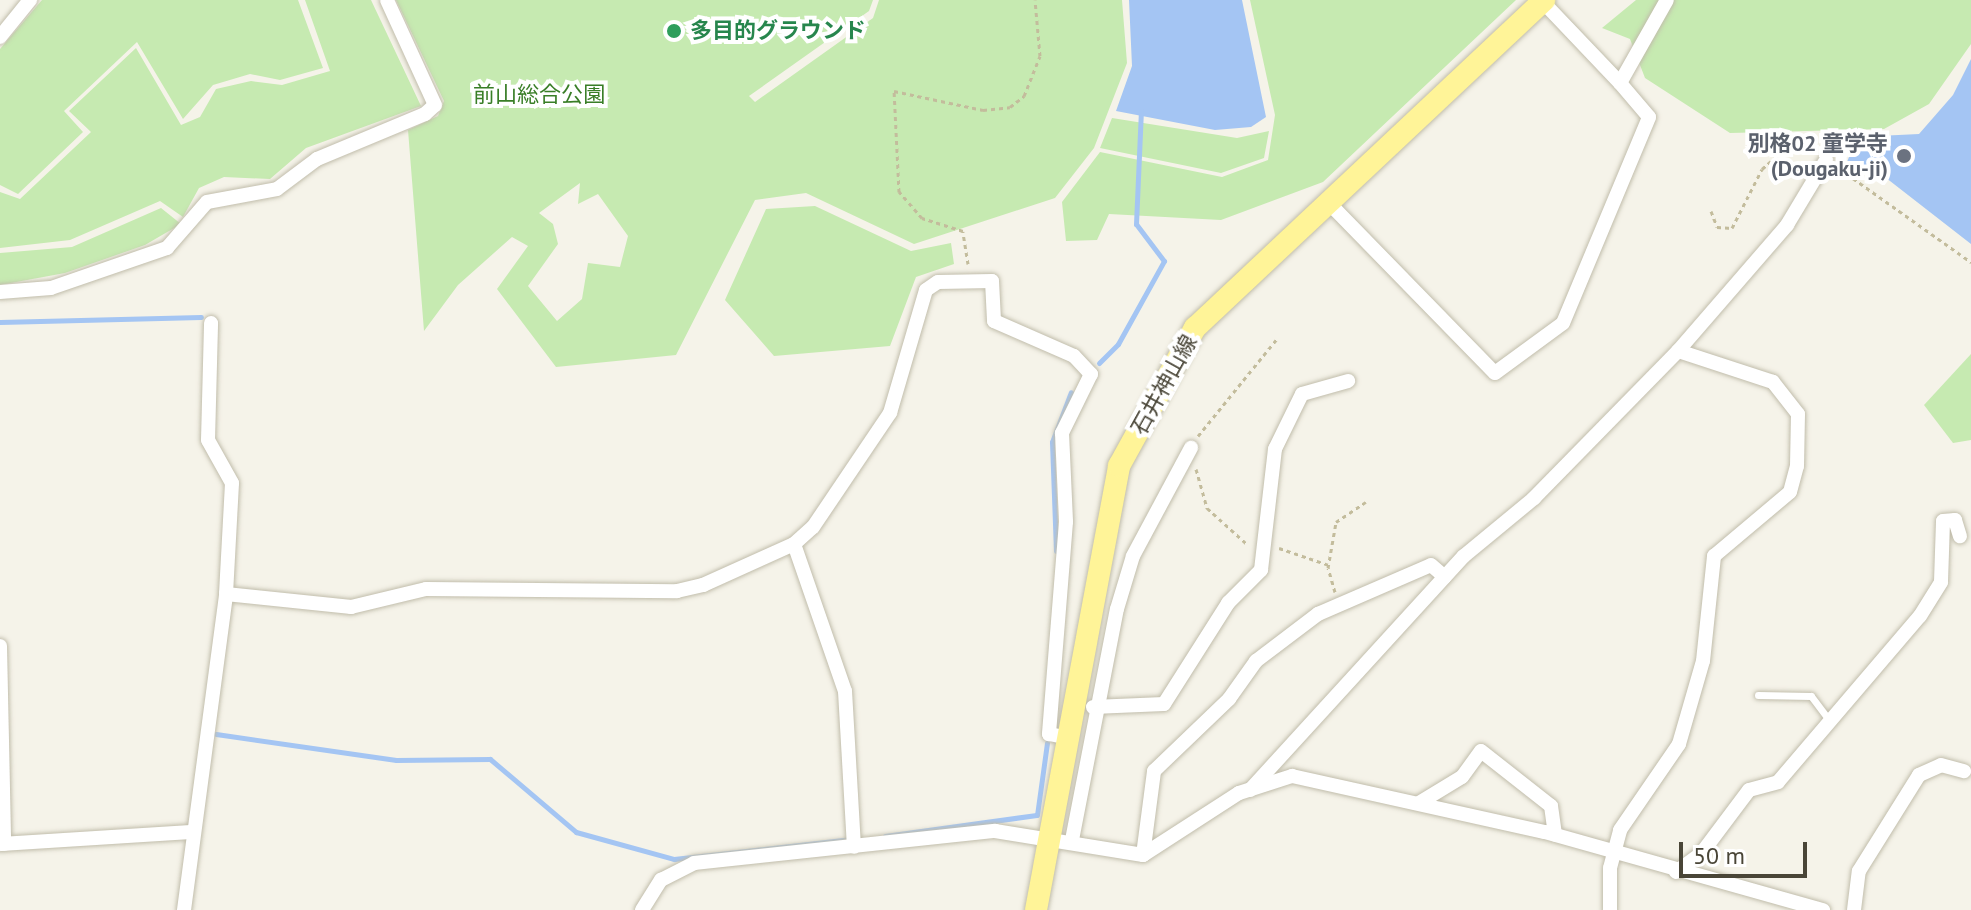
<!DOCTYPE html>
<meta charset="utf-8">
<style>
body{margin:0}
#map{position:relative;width:1971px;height:910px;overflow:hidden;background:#f5f3e9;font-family:"PT Sans","Noto Sans JP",sans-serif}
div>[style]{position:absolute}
.green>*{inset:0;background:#c6eab1}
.water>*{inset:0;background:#a4c5f3}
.stream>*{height:5px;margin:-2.5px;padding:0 2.5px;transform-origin:2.5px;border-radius:2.5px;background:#a4c5f3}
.path>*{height:3px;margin-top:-1.5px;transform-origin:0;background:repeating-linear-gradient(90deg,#c3bc9c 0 4px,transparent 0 8px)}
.roads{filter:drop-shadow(0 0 2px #c1bdab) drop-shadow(0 0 2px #c1bdab)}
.lane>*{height:7px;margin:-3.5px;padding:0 3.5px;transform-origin:3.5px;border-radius:3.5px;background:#fff}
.street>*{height:14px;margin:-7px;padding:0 7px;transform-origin:7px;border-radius:7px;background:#fff}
.primary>*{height:22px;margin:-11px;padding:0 11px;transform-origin:11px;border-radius:11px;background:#fff498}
.dots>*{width:22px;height:22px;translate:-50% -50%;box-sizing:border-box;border:4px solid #fff;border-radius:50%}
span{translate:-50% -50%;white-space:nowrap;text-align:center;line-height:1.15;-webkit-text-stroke:8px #fff;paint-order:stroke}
.leisure-label{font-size:22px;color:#27864d;font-weight:700}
.left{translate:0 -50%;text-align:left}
.park-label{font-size:22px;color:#397e27}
.worship-label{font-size:22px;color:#5b616d;font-weight:700}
.right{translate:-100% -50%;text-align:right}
.street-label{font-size:22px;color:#494537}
.scale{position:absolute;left:1679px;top:842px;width:128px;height:36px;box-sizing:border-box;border:4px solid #494537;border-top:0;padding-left:10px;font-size:24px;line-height:28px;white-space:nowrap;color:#494537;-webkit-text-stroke:6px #fff;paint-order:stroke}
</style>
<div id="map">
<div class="green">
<i style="clip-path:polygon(42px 0,298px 0,323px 68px,280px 80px,250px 74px,213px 85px,183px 119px,137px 42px,64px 111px,83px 132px,18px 194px,0 185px,0 49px)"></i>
<i style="clip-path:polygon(305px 0,371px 0,421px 106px,306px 148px,270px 179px,224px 177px,199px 188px,183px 217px,160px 201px,70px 240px,0 248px,0 192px,20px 199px,91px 132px,69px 111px,136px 48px,181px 125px,200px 117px,216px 89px,251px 81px,282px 85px,330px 71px)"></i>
<i style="clip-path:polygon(evenodd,396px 0,873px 0,869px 11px,749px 96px,755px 102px,873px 18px,879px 0,1122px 0,1127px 63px,1094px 148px,1055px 198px,914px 244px,806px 193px,755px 200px,676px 355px,556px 367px,497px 289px,528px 246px,512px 237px,458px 285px,424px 331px,408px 130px,438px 116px,444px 101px,396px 0,580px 183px,578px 204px,598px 194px,628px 236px,620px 267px,588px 263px,582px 299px,557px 321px,528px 286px,558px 244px,553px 224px,539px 213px,580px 183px)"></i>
<i style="clip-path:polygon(1250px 0,1516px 0,1323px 182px,1221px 220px,1109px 214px,1097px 240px,1066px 241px,1062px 202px,1100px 152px,1222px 177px,1268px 160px,1275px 115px)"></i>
<i style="clip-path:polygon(1636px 0,1971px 0,1971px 44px,1929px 104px,1884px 129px,1730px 133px,1645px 78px,1630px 39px,1602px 28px)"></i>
<i style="clip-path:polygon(1112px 118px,1237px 138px,1269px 131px,1264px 158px,1221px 173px,1100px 148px)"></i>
<i style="clip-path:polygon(815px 206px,911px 251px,951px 243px,954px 264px,916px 277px,890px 346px,774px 356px,725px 300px,766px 209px)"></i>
<i style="clip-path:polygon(161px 208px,181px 224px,145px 245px,65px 273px,0 285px,0 253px,72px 247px)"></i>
<i style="clip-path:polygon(1971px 354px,1971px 440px,1953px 443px,1924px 405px)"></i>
</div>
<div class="water">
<i style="clip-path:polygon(1129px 0,1242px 0,1266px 117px,1251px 127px,1215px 130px,1116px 111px,1132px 66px)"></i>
<i style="clip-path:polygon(1971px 59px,1971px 244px,1872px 167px,1847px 162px,1857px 137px,1919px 134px,1953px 95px)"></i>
</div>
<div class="stream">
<i style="left:0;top:322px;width:201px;rotate:-1.4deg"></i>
<i style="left:1099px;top:363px;width:27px;rotate:-45deg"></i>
<i style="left:1118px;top:344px;width:95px;rotate:-61deg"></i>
<i style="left:1164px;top:261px;width:46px;rotate:-127.1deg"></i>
<i style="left:1136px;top:224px;width:113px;rotate:-87.5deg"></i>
<i style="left:1056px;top:551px;width:109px;rotate:-92.1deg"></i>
<i style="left:1052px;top:442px;width:53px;rotate:-69.2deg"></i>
<i style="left:216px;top:734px;width:182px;rotate:8.2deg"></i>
<i style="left:396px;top:760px;width:94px;rotate:-0.6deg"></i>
<i style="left:490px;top:759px;width:113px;rotate:40.3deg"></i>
<i style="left:576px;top:832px;width:102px;rotate:15.4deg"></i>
<i style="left:674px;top:859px;width:179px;rotate:-6.4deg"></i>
<i style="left:885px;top:836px;width:153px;rotate:-7.9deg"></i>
<i style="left:1037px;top:815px;width:73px;rotate:-82.1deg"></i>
</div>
<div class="path">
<i style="left:1840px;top:169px;width:161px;rotate:35.4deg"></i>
<i style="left:1711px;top:211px;width:17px;rotate:69deg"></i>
<i style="left:1717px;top:227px;width:15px;rotate:4deg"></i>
<i style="left:1732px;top:228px;width:66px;rotate:-63deg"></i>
<i style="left:1762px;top:169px;width:28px;rotate:-41deg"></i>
<i style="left:1783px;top:151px;width:31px;rotate:2deg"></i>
<i style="left:968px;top:264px;width:33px;rotate:-99deg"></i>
<i style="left:963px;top:231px;width:43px;rotate:-162.4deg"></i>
<i style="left:922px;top:218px;width:35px;rotate:-131deg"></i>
<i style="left:899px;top:192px;width:101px;rotate:-92.8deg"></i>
<i style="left:894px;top:91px;width:91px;rotate:12.1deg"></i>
<i style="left:983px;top:110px;width:27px;rotate:-6deg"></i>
<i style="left:1010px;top:107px;width:18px;rotate:-38deg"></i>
<i style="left:1024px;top:96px;width:43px;rotate:-68.2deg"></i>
<i style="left:1040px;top:56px;width:56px;rotate:-95.1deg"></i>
<i style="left:1198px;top:436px;width:124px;rotate:-50.9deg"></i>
<i style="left:1196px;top:469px;width:41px;rotate:74.2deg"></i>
<i style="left:1207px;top:508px;width:55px;rotate:42.1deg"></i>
<i style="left:1279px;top:548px;width:53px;rotate:18.8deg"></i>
<i style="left:1335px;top:592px;width:25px;rotate:-106deg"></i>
<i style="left:1328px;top:568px;width:47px;rotate:-80.1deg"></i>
<i style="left:1336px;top:522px;width:36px;rotate:-34deg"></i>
</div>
<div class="roads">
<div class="lane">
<i style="left:1758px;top:695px;width:53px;rotate:1.1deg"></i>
<i style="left:1811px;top:696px;width:26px;rotate:53deg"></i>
</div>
<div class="street">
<i style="left:1542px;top:1px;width:113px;rotate:46.4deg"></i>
<i style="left:1620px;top:83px;width:95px;rotate:-60.5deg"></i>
<i style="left:0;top:37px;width:48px;rotate:-51deg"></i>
<i style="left:1327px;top:201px;width:240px;rotate:45.7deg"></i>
<i style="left:1495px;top:373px;width:84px;rotate:-36.3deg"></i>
<i style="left:1563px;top:323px;width:223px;rotate:-67.3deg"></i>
<i style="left:1649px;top:117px;width:45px;rotate:-130.5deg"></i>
<i style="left:0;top:292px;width:51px;rotate:-4.5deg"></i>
<i style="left:51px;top:288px;width:123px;rotate:-19deg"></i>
<i style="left:167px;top:248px;width:61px;rotate:-49deg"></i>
<i style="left:207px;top:202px;width:71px;rotate:-10.5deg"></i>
<i style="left:277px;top:189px;width:50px;rotate:-36.9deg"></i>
<i style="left:317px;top:159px;width:117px;rotate:-22.6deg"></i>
<i style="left:425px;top:114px;width:13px;rotate:-42deg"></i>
<i style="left:435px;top:105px;width:115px;rotate:-114.6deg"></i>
<i style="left:794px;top:544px;width:156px;rotate:70.9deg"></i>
<i style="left:845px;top:691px;width:156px;rotate:86.7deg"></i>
<i style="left:226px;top:594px;width:126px;rotate:5.9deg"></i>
<i style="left:351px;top:607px;width:77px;rotate:-13.5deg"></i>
<i style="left:426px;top:589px;width:251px;rotate:0.5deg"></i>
<i style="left:677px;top:591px;width:27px;rotate:-13deg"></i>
<i style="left:703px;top:585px;width:100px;rotate:-24.3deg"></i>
<i style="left:794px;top:544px;width:25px;rotate:-42deg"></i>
<i style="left:813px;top:527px;width:138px;rotate:-56deg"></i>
<i style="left:890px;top:413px;width:128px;rotate:-73.7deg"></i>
<i style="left:926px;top:290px;width:14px;rotate:-34deg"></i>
<i style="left:938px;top:282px;width:54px;rotate:-1.1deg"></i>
<i style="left:992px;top:281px;width:40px;rotate:87.1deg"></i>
<i style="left:994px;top:321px;width:87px;rotate:23.6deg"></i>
<i style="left:1074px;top:356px;width:25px;rotate:47deg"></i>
<i style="left:1091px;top:374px;width:66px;rotate:116.2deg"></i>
<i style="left:1062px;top:433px;width:89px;rotate:87.4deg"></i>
<i style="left:1066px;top:522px;width:213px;rotate:94.6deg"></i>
<i style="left:1049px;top:734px;width:15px;rotate:11deg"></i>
<i style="left:0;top:646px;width:198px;rotate:88.8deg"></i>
<i style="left:1093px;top:707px;width:71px;rotate:-2.4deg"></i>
<i style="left:1164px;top:704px;width:120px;rotate:-57.6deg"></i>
<i style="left:1228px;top:603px;width:47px;rotate:-45deg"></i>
<i style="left:1261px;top:570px;width:122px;rotate:-83.4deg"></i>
<i style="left:1275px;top:449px;width:61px;rotate:-63.9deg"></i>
<i style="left:1302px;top:394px;width:48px;rotate:-15.8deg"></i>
<i style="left:1250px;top:790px;width:317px;rotate:-47.6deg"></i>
<i style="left:1464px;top:556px;width:91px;rotate:-39.6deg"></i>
<i style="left:1534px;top:498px;width:206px;rotate:-45.6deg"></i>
<i style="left:1678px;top:351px;width:167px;rotate:-49.1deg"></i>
<i style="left:1787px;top:225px;width:76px;rotate:-59deg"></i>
<i style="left:1419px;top:803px;width:50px;rotate:-31.2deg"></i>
<i style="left:1462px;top:777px;width:32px;rotate:-54deg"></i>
<i style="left:1481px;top:751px;width:89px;rotate:38.2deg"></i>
<i style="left:1551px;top:806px;width:29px;rotate:82deg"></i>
<i style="left:1072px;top:840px;width:235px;rotate:-79deg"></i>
<i style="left:1117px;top:609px;width:55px;rotate:-73.2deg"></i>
<i style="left:1133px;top:556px;width:123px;rotate:-61.8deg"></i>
<i style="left:0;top:844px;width:192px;rotate:-3.6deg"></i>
<i style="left:1143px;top:855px;width:85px;rotate:-82.5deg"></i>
<i style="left:1154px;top:771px;width:104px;rotate:-43.8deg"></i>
<i style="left:1229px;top:699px;width:47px;rotate:-54.6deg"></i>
<i style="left:1256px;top:661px;width:78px;rotate:-37.2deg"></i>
<i style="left:1318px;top:614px;width:123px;rotate:-23.4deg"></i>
<i style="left:1431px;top:565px;width:18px;rotate:41deg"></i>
<i style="left:1676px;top:872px;width:31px;rotate:-36deg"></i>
<i style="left:1701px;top:854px;width:80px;rotate:-53.1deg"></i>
<i style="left:1749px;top:790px;width:30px;rotate:-15deg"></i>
<i style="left:1778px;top:782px;width:218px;rotate:-49.5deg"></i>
<i style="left:1920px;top:616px;width:40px;rotate:-58deg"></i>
<i style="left:1941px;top:582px;width:61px;rotate:-88.1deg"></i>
<i style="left:1943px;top:521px;width:12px;rotate:-5deg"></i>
<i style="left:1955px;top:520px;width:17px;rotate:73deg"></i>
<i style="left:184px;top:910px;width:319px;rotate:-82.4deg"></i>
<i style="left:226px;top:594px;width:111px;rotate:-86.9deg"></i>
<i style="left:232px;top:483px;width:49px;rotate:-119.2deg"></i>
<i style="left:208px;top:440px;width:117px;rotate:-88.5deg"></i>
<i style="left:642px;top:910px;width:36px;rotate:-58deg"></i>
<i style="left:661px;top:880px;width:37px;rotate:-27deg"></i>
<i style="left:694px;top:863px;width:303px;rotate:-6.1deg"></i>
<i style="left:995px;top:831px;width:150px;rotate:9.2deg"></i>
<i style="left:1143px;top:855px;width:114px;rotate:-32.9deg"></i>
<i style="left:1239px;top:793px;width:56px;rotate:-17.8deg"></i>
<i style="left:1292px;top:776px;width:259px;rotate:12.5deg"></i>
<i style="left:1545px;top:832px;width:289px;rotate:15.7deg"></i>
<i style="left:1610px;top:910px;width:42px;rotate:-90deg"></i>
<i style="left:1610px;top:868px;width:39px;rotate:-75deg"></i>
<i style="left:1620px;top:830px;width:104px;rotate:-55.5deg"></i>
<i style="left:1679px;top:744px;width:86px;rotate:-73.9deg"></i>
<i style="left:1703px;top:661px;width:106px;rotate:-84deg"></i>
<i style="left:1714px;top:556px;width:99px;rotate:-40.1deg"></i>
<i style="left:1790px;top:492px;width:27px;rotate:-75deg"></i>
<i style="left:1797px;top:466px;width:52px;rotate:-88.9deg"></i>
<i style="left:1798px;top:414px;width:41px;rotate:-128deg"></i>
<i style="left:1773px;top:382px;width:100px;rotate:-161.9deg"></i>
<i style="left:1854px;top:910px;width:39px;rotate:-83deg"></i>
<i style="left:1859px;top:871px;width:113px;rotate:-58deg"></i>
<i style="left:1919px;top:775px;width:24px;rotate:-24deg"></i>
<i style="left:1941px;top:765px;width:24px;rotate:15deg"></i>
</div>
<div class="primary">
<i style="left:1036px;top:910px;width:452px;rotate:-79.4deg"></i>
<i style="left:1119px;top:466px;width:158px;rotate:-61.2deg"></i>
<i style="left:1195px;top:328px;width:479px;rotate:-43.2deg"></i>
</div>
</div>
<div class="dots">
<i style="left:674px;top:31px;background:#2e9e5b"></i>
<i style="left:1904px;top:156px;background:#6b7280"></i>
</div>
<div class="leisure-label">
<span class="left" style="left:690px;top:31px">多目的グラウンド</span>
</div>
<div class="park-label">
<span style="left:539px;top:95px">前山総合公園</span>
</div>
<div class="worship-label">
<span class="right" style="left:1888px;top:156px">別格02 童学寺<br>(Dougaku-ji)</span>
</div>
<div class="street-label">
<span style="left:1164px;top:385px;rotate:-61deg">石井神山線</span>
</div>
<div class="scale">50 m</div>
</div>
